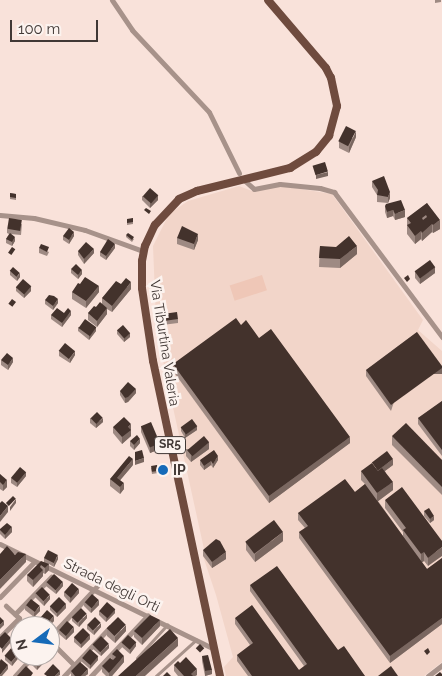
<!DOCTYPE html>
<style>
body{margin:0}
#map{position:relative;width:442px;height:676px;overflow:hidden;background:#f9e2da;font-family:Raleway,sans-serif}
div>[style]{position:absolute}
.built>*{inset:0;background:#f2d5c9}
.green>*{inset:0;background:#efc7b7;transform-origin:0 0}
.service>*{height:2.5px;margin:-1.25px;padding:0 1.25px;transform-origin:1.25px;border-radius:1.25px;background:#a7928a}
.minor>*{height:5px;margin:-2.5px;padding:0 2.5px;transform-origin:2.5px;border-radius:2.5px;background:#a7928a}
.primary>*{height:8px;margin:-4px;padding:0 4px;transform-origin:4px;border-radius:4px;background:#6f4b3e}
.wall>*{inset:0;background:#9e8a83}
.shaded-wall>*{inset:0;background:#7a6760;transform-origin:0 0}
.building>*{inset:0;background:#43322c;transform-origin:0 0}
.dots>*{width:14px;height:14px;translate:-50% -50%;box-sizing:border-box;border:2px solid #fcf3ef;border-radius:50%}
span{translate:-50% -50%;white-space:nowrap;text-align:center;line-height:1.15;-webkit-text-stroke:5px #fcf3ef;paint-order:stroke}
.shield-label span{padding:1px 4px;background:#fcf3ef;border:1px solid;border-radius:4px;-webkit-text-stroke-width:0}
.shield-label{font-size:12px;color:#413835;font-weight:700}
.street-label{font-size:14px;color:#413835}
.poi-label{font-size:14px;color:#413835;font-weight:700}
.left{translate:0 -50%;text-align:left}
.north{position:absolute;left:10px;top:616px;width:50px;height:50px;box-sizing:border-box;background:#fcf3ef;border:1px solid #b1a8a5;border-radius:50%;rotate:255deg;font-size:14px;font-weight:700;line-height:20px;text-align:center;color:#413835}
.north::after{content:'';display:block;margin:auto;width:18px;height:22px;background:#166ab8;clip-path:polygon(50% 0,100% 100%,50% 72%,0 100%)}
.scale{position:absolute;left:10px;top:20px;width:88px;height:22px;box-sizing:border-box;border:2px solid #413835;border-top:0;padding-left:6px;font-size:15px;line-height:18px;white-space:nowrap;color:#413835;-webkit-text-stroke:4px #fcf3ef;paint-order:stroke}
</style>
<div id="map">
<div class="built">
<i style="clip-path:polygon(239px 186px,252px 191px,282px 186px,332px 194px,423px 320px,418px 330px,442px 351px,442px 662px,424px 676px,226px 676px,224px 667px,233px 657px,216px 595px,203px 556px,204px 549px,165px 371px,156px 319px,153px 246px,169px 214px,188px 201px)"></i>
</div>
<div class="green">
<i style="left:262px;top:275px;width:16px;height:34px;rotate:72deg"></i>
</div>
<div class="service">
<i style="left:137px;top:658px;width:45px;rotate:-47.7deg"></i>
<i style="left:156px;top:676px;width:54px;rotate:-42deg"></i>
</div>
<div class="minor">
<i style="left:112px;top:0;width:36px;rotate:56deg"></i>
<i style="left:132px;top:30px;width:112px;rotate:46.8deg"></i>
<i style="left:209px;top:112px;width:68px;rotate:63.8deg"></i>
<i style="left:244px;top:180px;width:13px;rotate:42deg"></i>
<i style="left:254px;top:189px;width:26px;rotate:-11deg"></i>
<i style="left:280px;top:184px;width:40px;rotate:5.7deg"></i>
<i style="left:320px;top:188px;width:15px;rotate:16deg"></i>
<i style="left:334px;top:192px;width:181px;rotate:53.3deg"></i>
<i style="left:0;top:215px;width:34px;rotate:5deg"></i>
<i style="left:34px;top:218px;width:52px;rotate:13.2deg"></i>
<i style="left:85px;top:230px;width:62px;rotate:19.9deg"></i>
<i style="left:0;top:544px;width:238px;rotate:26.1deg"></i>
<i style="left:0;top:597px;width:49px;rotate:-45.8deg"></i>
<i style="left:15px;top:614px;width:52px;rotate:-45.8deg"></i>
<i style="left:0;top:637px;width:27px;rotate:-45deg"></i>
<i style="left:19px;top:618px;width:18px;rotate:-137deg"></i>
<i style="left:50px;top:637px;width:71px;rotate:-47.3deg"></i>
<i style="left:50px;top:641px;width:34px;rotate:45deg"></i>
<i style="left:15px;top:676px;width:27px;rotate:-48deg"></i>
<i style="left:64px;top:676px;width:67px;rotate:-46.8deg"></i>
<i style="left:91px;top:676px;width:83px;rotate:-46.9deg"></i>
<i style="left:428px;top:676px;width:18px;rotate:-38deg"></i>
</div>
<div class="primary">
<i style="left:220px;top:676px;width:322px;rotate:-102deg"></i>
<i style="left:153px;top:361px;width:74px;rotate:-98.6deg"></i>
<i style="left:142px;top:288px;width:27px;rotate:-90deg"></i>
<i style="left:142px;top:261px;width:15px;rotate:-79deg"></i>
<i style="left:145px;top:246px;width:23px;rotate:-65deg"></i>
<i style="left:155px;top:225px;width:35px;rotate:-47deg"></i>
<i style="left:179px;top:199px;width:20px;rotate:-24deg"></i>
<i style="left:197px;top:191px;width:96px;rotate:-13.9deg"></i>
<i style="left:290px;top:168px;width:31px;rotate:-32deg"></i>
<i style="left:316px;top:152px;width:21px;rotate:-51deg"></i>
<i style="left:329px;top:136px;width:31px;rotate:-75deg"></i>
<i style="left:337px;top:106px;width:29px;rotate:-102deg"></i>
<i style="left:331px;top:78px;width:11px;rotate:-117deg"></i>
<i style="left:326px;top:68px;width:89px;rotate:-130.5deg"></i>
</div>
<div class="wall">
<i style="clip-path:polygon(435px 0,441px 0,441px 2px,435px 3px)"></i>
<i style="clip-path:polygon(356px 137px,349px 153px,339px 148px,339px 142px)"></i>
<i style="clip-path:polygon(372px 181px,390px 198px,388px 203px,377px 202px,377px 195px,372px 187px)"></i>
<i style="clip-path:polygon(10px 193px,16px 194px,16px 200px,10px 199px)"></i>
<i style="clip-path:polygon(142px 196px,158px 200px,150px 208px,142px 200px)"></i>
<i style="clip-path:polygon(427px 203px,440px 229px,433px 233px,432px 232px,422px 241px,421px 239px,415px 244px,407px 234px,407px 218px)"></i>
<i style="clip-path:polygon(385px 206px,405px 217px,395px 220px,393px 216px,387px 218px,385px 212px)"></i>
<i style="clip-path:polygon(133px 218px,133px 224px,127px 225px,127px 221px)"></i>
<i style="clip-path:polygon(22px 224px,21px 235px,10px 234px,15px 241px,12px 246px,6px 243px,6px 239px,9px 234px,7px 233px,7px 229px)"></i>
<i style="clip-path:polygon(126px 235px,134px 239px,132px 242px,126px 237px)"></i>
<i style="clip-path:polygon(63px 236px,74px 236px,69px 244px,63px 240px)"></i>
<i style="clip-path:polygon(177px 238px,198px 240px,194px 250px,177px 244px)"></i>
<i style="clip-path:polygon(320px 246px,357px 254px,340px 268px,319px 267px)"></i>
<i style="clip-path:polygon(39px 248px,49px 252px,47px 256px,39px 253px)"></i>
<i style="clip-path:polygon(115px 248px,106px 260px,100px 256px,100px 252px)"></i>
<i style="clip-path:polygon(78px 251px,94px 253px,84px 264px,78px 255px)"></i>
<i style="clip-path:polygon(71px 269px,82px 274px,78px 279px,71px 273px)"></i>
<i style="clip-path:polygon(10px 271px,20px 277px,17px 281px,10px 275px)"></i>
<i style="clip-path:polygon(415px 271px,435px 273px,420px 284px,415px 278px)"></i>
<i style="clip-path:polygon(121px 284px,131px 289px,112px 312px,107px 309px,107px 314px,97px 327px,88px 320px,88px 313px,96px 307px,102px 304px,102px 298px)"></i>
<i style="clip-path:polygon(16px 287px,31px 291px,24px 298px,16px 291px)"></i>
<i style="clip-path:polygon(72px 292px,99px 292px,86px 308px,72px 299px)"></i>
<i style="clip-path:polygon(45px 300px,58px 303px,53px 310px,45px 304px)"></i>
<i style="clip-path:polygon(64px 313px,71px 315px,62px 327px,51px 319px,51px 315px)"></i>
<i style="clip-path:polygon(161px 314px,178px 319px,178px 323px,162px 325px)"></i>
<i style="clip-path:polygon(78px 327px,96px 331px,89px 340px,78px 331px)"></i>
<i style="clip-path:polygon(117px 330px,130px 337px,124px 342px,117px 334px)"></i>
<i style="clip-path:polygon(417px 332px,391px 411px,366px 376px,366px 370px)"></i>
<i style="clip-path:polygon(259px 338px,350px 443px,269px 503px,173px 371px,173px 364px)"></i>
<i style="clip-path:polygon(59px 351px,75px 355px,70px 363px,59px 356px)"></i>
<i style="clip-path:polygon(1px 360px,13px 362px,8px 370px,1px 365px)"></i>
<i style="clip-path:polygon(120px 391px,136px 393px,128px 402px,125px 403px,120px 395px)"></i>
<i style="clip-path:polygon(442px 401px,442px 456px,418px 424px,418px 418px)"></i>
<i style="clip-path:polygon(90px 418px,103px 422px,96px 428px,90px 423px)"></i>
<i style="clip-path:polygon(141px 426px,160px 449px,150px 453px,141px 432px)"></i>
<i style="clip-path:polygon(113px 427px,131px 430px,131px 436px,122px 444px,113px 433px)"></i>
<i style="clip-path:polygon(181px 427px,197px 430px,185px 438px,181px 431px)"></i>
<i style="clip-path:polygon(392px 436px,442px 460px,442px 495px,392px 445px)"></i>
<i style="clip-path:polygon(130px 441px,140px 443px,134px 450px,130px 446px)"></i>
<i style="clip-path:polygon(186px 449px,209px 449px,191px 462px,186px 456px)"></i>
<i style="clip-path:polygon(200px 460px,218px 460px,213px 468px,211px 465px,204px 470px,200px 465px)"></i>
<i style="clip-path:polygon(133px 465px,120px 480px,124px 489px,120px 494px,110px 486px,110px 479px)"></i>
<i style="clip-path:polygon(157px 465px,158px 473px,152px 474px,151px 468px)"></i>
<i style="clip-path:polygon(393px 465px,385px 471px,393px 490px,378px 501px,403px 536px,403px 532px,385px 508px,385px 500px,442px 541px,428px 566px,424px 561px,422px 562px,427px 569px,442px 558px,442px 624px,390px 663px,299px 538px,299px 532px,305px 528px,298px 520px,298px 513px,355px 492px,365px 484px,361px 480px,361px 471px)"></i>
<i style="clip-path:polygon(0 474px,7px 487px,3px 491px,0 489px)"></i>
<i style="clip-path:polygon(26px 476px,17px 487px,11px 483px,11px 478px)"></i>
<i style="clip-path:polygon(424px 511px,434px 520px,430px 523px,424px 516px)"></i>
<i style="clip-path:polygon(0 529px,12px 532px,5px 539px,0 534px)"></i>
<i style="clip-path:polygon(283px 541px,255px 562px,246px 550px,246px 542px)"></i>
<i style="clip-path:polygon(203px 550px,226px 559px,212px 568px,203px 556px)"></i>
<i style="clip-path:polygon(44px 558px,58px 559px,54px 567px,49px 564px,49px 570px,45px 574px,43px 573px,43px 576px,33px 587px,27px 581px,27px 575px,44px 562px)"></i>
<i style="clip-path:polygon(46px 581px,63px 586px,56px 594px,46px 586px)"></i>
<i style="clip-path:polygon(250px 585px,338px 650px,365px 676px,248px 676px,237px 661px,237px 655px,250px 645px,235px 624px,235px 618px,299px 670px,304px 666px,250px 591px)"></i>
<i style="clip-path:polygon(64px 592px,79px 593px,70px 603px,64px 596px)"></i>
<i style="clip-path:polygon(35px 593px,50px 599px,44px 606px,35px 597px)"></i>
<i style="clip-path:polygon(84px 602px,99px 605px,91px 613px,84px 606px)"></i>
<i style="clip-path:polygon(25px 605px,40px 611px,34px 617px,25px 610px)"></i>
<i style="clip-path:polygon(50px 606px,66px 608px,57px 617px,50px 610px)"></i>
<i style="clip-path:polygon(99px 611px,115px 613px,106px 622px,99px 615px)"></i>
<i style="clip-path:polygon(72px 617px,87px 618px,79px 627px,72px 621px)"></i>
<i style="clip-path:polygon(39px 619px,54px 621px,49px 626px,42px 626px,39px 623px)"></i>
<i style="clip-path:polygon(87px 625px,101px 627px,94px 635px,87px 629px)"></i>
<i style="clip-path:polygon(160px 626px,142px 645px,134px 637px,134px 631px)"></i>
<i style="clip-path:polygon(107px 629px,126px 631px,115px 643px,107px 636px)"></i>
<i style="clip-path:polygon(59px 630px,74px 632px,66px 640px,59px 634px)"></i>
<i style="clip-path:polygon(74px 638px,90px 639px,81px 648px,74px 642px)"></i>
<i style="clip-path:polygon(122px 643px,136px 646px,130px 654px,122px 647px)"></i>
<i style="clip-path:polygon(93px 645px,109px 648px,101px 656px,93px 649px)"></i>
<i style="clip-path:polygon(112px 654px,124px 662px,112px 676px,106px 676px,102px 672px,102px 666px,112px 660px)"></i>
<i style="clip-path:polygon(5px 656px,20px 656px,12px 666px,5px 660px)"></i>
<i style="clip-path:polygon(48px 656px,48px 658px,37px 670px,31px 664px,31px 660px)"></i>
<i style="clip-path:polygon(202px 656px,212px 674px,205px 676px,202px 661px)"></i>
<i style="clip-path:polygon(82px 658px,98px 660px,90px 669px,82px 662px)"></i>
<i style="clip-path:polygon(180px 663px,197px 675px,195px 676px,178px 676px,174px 671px,174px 665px)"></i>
<i style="clip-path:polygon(71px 671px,88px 674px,85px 676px,71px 676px)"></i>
</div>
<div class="shaded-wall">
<i style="clip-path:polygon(356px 131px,356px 137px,349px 153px,349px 147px)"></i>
<i style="clip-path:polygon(328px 172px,328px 176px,316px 179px,316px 175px)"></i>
<i style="clip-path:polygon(390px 192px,390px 198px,388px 203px,388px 197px)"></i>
<i style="clip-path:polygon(158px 195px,158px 200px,150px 208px,150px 203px)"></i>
<i style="clip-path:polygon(393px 210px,393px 216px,387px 218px,387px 212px)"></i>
<i style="clip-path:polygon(405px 210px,405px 217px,395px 220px,395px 214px)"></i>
<i style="clip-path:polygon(440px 220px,440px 229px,433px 233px,433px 225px)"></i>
<i style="clip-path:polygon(432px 224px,432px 232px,422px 241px,422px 233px)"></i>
<i style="clip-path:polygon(421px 231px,421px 239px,415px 244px,415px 236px)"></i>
<i style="clip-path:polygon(74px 232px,74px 236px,69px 244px,69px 240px)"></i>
<i style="clip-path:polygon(198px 234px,198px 240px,194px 250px,194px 244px)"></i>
<i style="clip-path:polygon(15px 237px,15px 241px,12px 246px,12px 242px)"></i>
<i style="clip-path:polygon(115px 244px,115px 248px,106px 260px,106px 256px)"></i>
<i style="clip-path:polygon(357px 246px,357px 254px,340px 268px,340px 259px)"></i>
<i style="clip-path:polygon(94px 249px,94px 253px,84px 264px,84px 259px)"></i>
<i style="clip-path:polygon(435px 267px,435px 273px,420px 284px,420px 278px)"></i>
<i style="clip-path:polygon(82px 270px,82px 274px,78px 279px,78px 275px)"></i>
<i style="clip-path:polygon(20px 273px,20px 277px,17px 281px,17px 277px)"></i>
<i style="clip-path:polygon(131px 282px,131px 289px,112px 312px,112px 306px)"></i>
<i style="clip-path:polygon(31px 286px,31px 291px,24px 298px,24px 294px)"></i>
<i style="clip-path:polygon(99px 286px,99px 292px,86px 308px,86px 301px)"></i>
<i style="clip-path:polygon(58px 299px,58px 303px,53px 310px,53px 306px)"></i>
<i style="clip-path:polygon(107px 308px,107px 314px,97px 327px,97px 321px)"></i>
<i style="clip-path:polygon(71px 311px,71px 315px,62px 327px,62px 323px)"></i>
<i style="clip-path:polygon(96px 327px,96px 331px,89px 340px,89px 336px)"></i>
<i style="clip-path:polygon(130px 333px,130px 337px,124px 342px,124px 338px)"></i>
<i style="clip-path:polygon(75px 351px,75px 355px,70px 363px,70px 359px)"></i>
<i style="clip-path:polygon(13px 358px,13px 362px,8px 370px,8px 365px)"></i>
<i style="left:442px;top:368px;width:6px;height:63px;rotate:90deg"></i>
<i style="clip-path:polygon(136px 389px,136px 393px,128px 402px,125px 403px,125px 398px)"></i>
<i style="clip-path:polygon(103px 418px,103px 422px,96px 428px,96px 424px)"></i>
<i style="clip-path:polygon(131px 424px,131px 436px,122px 444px,122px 437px,128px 427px)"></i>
<i style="clip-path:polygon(197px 426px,197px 430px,185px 438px,185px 434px)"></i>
<i style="clip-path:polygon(350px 437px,350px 443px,269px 503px,269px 496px)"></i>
<i style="clip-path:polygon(140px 439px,140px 443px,134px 450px,134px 445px)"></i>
<i style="clip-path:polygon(209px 442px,209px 449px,191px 462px,191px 456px)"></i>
<i style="clip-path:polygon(160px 443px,160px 449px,150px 453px,150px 447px)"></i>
<i style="clip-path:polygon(218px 456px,218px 460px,213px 468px,213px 464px)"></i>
<i style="clip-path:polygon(144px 458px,144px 462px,135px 465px,135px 461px)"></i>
<i style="clip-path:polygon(133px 459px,133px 465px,117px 484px,117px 478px)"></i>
<i style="clip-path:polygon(393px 459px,393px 465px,378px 476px,378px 470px)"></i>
<i style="clip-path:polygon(211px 461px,211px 465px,204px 470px,204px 466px)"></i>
<i style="left:166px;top:470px;width:2px;height:6px;rotate:90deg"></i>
<i style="clip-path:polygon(26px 472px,26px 476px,17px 487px,17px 483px)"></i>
<i style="clip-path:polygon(7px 480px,7px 487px,3px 491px,3px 485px)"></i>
<i style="clip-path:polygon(393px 482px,393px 490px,377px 502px,377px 493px)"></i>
<i style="clip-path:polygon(124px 483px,124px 489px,120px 494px,120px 487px)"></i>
<i style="clip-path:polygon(16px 499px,16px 503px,10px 511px,10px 507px)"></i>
<i style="clip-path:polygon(8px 506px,8px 512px,0 522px,0 516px)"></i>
<i style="clip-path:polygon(434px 516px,434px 520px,430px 523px,430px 519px)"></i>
<i style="clip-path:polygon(12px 527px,12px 532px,5px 539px,5px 535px)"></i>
<i style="clip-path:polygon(283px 532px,283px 541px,255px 562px,255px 554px)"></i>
<i style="clip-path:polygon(442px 547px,442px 556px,428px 566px,428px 558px)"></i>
<i style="clip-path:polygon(226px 552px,226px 559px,212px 568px,212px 562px)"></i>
<i style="clip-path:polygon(424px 552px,424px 561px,421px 563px,421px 554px)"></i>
<i style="clip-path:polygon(26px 554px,26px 562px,0 589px,0 580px)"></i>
<i style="clip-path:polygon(58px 555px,58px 559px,54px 567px,54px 563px)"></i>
<i style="clip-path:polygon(49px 564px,49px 570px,45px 574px,45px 568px)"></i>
<i style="clip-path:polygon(43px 570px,43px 576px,33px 587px,33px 580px)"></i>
<i style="clip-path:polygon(63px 582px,63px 586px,56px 594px,56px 590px)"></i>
<i style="clip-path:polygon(79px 589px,79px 593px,70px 603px,70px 598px)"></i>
<i style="clip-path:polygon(50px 595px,50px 599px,44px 606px,44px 601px)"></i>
<i style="clip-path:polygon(99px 600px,99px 605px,91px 613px,91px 609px)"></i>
<i style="clip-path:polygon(66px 604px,66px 608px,57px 617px,57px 613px)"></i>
<i style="clip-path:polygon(40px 606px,40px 611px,34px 617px,34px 613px)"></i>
<i style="clip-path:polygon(115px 609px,115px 613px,106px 622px,106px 618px)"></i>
<i style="clip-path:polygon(87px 614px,87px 618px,79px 627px,79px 623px)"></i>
<i style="clip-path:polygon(54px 616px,54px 621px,49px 626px,45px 626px)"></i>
<i style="clip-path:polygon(442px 618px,442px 624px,390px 663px,390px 656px)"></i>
<i style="clip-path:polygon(160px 620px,160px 626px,142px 645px,142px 638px)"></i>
<i style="clip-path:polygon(4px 621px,4px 625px,0 629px,0 625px)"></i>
<i style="clip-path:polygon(101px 623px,101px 627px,94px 635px,94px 631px)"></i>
<i style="clip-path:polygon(126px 625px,126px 631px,115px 643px,115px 637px)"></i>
<i style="clip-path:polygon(74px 627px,74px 632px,66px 640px,66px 636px)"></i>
<i style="clip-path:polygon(90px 635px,90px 639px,81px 648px,81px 644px)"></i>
<i style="clip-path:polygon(11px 638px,11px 642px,2px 653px,2px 649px)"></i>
<i style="clip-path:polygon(178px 638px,178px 646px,145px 676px,136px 676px)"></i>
<i style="clip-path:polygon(136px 642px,136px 646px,130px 654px,130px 650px)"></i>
<i style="clip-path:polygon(109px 644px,109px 648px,101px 656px,101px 652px)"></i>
<i style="clip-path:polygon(20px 652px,20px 656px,12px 666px,12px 662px)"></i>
<i style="clip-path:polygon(46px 656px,48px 656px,48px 658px,37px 670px,37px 666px)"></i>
<i style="clip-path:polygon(98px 656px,98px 660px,90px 669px,90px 665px)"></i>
<i style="clip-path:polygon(124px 656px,124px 662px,112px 676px,109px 676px,109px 673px)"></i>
<i style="clip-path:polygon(8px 665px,8px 669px,2px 676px,0 676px,0 675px)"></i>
<i style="clip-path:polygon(88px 669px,88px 674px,85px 676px,81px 676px)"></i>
<i style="clip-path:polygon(197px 669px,197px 675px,195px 676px,191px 676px,191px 674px)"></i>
<i style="clip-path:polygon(212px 670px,212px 674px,205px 676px,205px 671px)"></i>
<i style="clip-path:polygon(60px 671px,60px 675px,58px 676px,55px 676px)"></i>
</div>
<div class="building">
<i style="left:346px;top:126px;width:11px;height:17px;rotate:27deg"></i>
<i style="left:325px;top:162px;width:10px;height:13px;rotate:73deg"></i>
<i style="clip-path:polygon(384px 176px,390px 192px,388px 197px,377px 195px,378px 190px,372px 181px)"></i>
<i style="left:150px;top:188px;width:11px;height:11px;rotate:41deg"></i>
<i style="clip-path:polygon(10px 193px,16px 194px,16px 198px,10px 197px)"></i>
<i style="clip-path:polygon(401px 200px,405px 210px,395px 214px,393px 210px,387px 212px,385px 206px,386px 204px)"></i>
<i style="clip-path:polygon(evenodd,427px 203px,440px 220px,433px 225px,432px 224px,422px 233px,421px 231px,415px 236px,407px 225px,411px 223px,407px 218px,427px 203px,426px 215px,427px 217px,423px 220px,422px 218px,426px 215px)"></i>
<i style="clip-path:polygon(146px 208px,151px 211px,149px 214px,144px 210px)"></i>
<i style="left:9px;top:218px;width:13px;height:11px;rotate:9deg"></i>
<i style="clip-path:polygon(133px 218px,133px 222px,127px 223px,127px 219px)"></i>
<i style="clip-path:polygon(182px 226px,198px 234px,194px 244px,177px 238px)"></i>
<i style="clip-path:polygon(69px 228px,74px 232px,69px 240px,63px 236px)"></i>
<i style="clip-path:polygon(10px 233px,15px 237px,12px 242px,6px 239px)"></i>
<i style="clip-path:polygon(128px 233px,134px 237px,132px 240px,126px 235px)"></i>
<i style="clip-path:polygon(349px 236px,357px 246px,340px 259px,319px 258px,320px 246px,336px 247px)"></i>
<i style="clip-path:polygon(108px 239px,115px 244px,106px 256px,100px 252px)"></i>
<i style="clip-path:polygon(86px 242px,94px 249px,84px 259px,78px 251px)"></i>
<i style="clip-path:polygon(41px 244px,49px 247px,47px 252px,39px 248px)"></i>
<i style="left:12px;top:247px;width:4px;height:7px;rotate:34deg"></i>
<i style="left:430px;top:260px;width:9px;height:19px;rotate:54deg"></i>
<i style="clip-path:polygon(76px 264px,82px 270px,78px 275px,71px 269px)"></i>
<i style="left:13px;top:267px;width:9px;height:5px;rotate:41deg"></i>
<i style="clip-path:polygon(408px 275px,410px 279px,407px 282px,404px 278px)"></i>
<i style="clip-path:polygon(85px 277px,99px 286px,86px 301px,72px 292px,78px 283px,80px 284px)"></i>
<i style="clip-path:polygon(126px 278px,131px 282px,112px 306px,102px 298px,116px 281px,121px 284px)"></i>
<i style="left:23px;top:279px;width:11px;height:11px;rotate:41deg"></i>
<i style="clip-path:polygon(49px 295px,54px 296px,58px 299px,53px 306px,45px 300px)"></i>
<i style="left:12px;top:299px;width:5px;height:6px;rotate:37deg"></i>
<i style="clip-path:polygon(100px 302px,107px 308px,97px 321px,88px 313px,94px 306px,96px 307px)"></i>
<i style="clip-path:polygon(57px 308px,64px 313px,68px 308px,71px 311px,62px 323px,51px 315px)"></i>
<i style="left:177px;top:312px;width:7px;height:16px;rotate:82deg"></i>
<i style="clip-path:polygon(236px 318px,241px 325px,246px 320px,259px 338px,271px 329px,350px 437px,269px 496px,173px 364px)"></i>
<i style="left:85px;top:319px;width:14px;height:11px;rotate:36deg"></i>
<i style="left:123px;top:325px;width:11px;height:8px;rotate:49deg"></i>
<i style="clip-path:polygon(417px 332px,442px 366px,442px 368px,391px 405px,366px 370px)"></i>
<i style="left:65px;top:343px;width:13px;height:10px;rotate:39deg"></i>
<i style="clip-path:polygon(7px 353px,13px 358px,8px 365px,1px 360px)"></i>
<i style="clip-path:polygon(128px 382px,136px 389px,128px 397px,125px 398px,120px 391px)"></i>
<i style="clip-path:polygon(442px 401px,442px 450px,418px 418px)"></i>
<i style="left:97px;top:412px;width:8px;height:9px;rotate:45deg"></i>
<i style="clip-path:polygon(124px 417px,131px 424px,128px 427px,131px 430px,122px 437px,113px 427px)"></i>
<i style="left:192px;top:419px;width:9px;height:14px;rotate:54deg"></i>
<i style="left:151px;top:422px;width:23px;height:11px;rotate:67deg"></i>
<i style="clip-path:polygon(406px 423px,442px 460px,442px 487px,392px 436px)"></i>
<i style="clip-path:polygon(137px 435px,140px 439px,134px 445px,130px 441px)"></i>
<i style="left:204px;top:436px;width:8px;height:22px;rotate:50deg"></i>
<i style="clip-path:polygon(142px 450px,144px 458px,135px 461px,135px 452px)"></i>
<i style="clip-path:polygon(214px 450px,218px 456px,213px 464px,211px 461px,204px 466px,200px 460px)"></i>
<i style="left:387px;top:451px;width:10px;height:19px;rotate:53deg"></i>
<i style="clip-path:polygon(129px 456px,133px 459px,117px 478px,124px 483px,120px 487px,110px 479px)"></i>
<i style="clip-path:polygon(372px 463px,378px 471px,382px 468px,393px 482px,377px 493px,361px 471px)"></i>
<i style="left:165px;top:464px;width:6px;height:6px;rotate:81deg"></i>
<i style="left:157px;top:465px;width:6px;height:6px;rotate:81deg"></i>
<i style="left:20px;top:467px;width:8px;height:14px;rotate:40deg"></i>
<i style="clip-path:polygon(0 474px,7px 480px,3px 485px,0 482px)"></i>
<i style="clip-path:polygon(345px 479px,355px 492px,365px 484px,427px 569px,442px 558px,442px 618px,390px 656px,299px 532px,308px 526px,298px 513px)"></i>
<i style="clip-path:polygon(402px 487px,442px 541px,442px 547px,428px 558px,424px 552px,421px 554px,403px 530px,406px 528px,385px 500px)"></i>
<i style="left:13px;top:496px;width:4px;height:10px;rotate:45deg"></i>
<i style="clip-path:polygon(2px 501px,8px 506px,0 516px,0 503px)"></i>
<i style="clip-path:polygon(429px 508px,434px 516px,430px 519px,424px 511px)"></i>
<i style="left:274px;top:520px;width:15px;height:36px;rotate:53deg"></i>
<i style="clip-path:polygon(7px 523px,12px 527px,5px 535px,0 530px,0 529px)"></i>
<i style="clip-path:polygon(216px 539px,220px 541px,226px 552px,212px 562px,203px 550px)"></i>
<i style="clip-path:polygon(7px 546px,15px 555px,18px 552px,26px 554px,0 580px,0 554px)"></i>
<i style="left:48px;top:550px;width:11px;height:9px;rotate:27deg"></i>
<i style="clip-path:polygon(41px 561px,49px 564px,45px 568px,41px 565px,40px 567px,43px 570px,33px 580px,27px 575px)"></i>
<i style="clip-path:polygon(277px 566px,338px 650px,344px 646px,365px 676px,252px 676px,237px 655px,253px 643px,235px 618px,252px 605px,299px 670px,307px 664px,250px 585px)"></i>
<i style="left:54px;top:574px;width:12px;height:11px;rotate:42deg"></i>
<i style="left:72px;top:583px;width:9px;height:12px;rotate:41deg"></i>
<i style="left:42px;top:587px;width:11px;height:9px;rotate:45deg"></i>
<i style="left:92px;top:594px;width:9px;height:11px;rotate:41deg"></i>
<i style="left:59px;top:597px;width:10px;height:13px;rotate:45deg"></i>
<i style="left:31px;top:599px;width:11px;height:8px;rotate:38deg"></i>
<i style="left:107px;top:602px;width:11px;height:12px;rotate:41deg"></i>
<i style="left:81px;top:608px;width:8px;height:13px;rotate:45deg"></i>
<i style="left:47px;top:610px;width:9px;height:12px;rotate:41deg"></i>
<i style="clip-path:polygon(150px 615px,160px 620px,142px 638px,134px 631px)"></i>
<i style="clip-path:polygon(0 617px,4px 621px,0 625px)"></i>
<i style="left:95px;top:617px;width:8px;height:11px;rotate:45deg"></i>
<i style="left:118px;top:617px;width:11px;height:16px;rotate:45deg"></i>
<i style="left:67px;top:621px;width:9px;height:12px;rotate:41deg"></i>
<i style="left:83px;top:628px;width:10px;height:13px;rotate:45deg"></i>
<i style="clip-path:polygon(170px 629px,178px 638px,136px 676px,118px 676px)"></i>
<i style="clip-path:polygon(5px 632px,11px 638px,2px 649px,0 647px,0 637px)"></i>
<i style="left:128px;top:635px;width:11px;height:10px;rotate:41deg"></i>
<i style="left:101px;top:636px;width:11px;height:12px;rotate:45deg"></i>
<i style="left:200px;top:644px;width:6px;height:6px;rotate:45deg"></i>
<i style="left:13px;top:646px;width:9px;height:13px;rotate:41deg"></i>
<i style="clip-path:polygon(428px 648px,430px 652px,427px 655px,424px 651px)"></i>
<i style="left:90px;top:649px;width:11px;height:12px;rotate:41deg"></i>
<i style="clip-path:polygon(117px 649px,124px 656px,109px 673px,102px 666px,110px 658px,113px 660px,116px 657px,112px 654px)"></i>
<i style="clip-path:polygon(208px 655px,212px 670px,205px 671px,202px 656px)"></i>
<i style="clip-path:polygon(35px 656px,46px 656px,37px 666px,31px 660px)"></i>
<i style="clip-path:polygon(186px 657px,197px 669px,191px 674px,193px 676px,184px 676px,174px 665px,178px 661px,180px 663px)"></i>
<i style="clip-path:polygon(1px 659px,8px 665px,0 675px,0 661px)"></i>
<i style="clip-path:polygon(80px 662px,88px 669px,81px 676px,75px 676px,71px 671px)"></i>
<i style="clip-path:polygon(53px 664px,60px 671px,55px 676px,47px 676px,44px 674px)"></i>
<i style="clip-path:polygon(26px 666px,33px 673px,31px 676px,17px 676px)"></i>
<i style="clip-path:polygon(391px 666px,398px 676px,378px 676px)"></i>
<i style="clip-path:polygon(167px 672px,171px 676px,163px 676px)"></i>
<i style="clip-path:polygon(440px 672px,442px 674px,442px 676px,435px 676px)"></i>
</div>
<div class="dots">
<i style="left:163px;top:470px;background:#166ab8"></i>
</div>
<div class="shield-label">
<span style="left:170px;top:445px">SR5</span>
</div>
<div class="street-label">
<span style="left:165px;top:343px;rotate:81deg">Via Tiburtina Valeria</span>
<span style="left:112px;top:585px;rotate:26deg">Strada degli Orti</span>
</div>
<div class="poi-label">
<span class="left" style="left:173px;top:470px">IP</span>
</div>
<div class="north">N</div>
<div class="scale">100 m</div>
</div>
